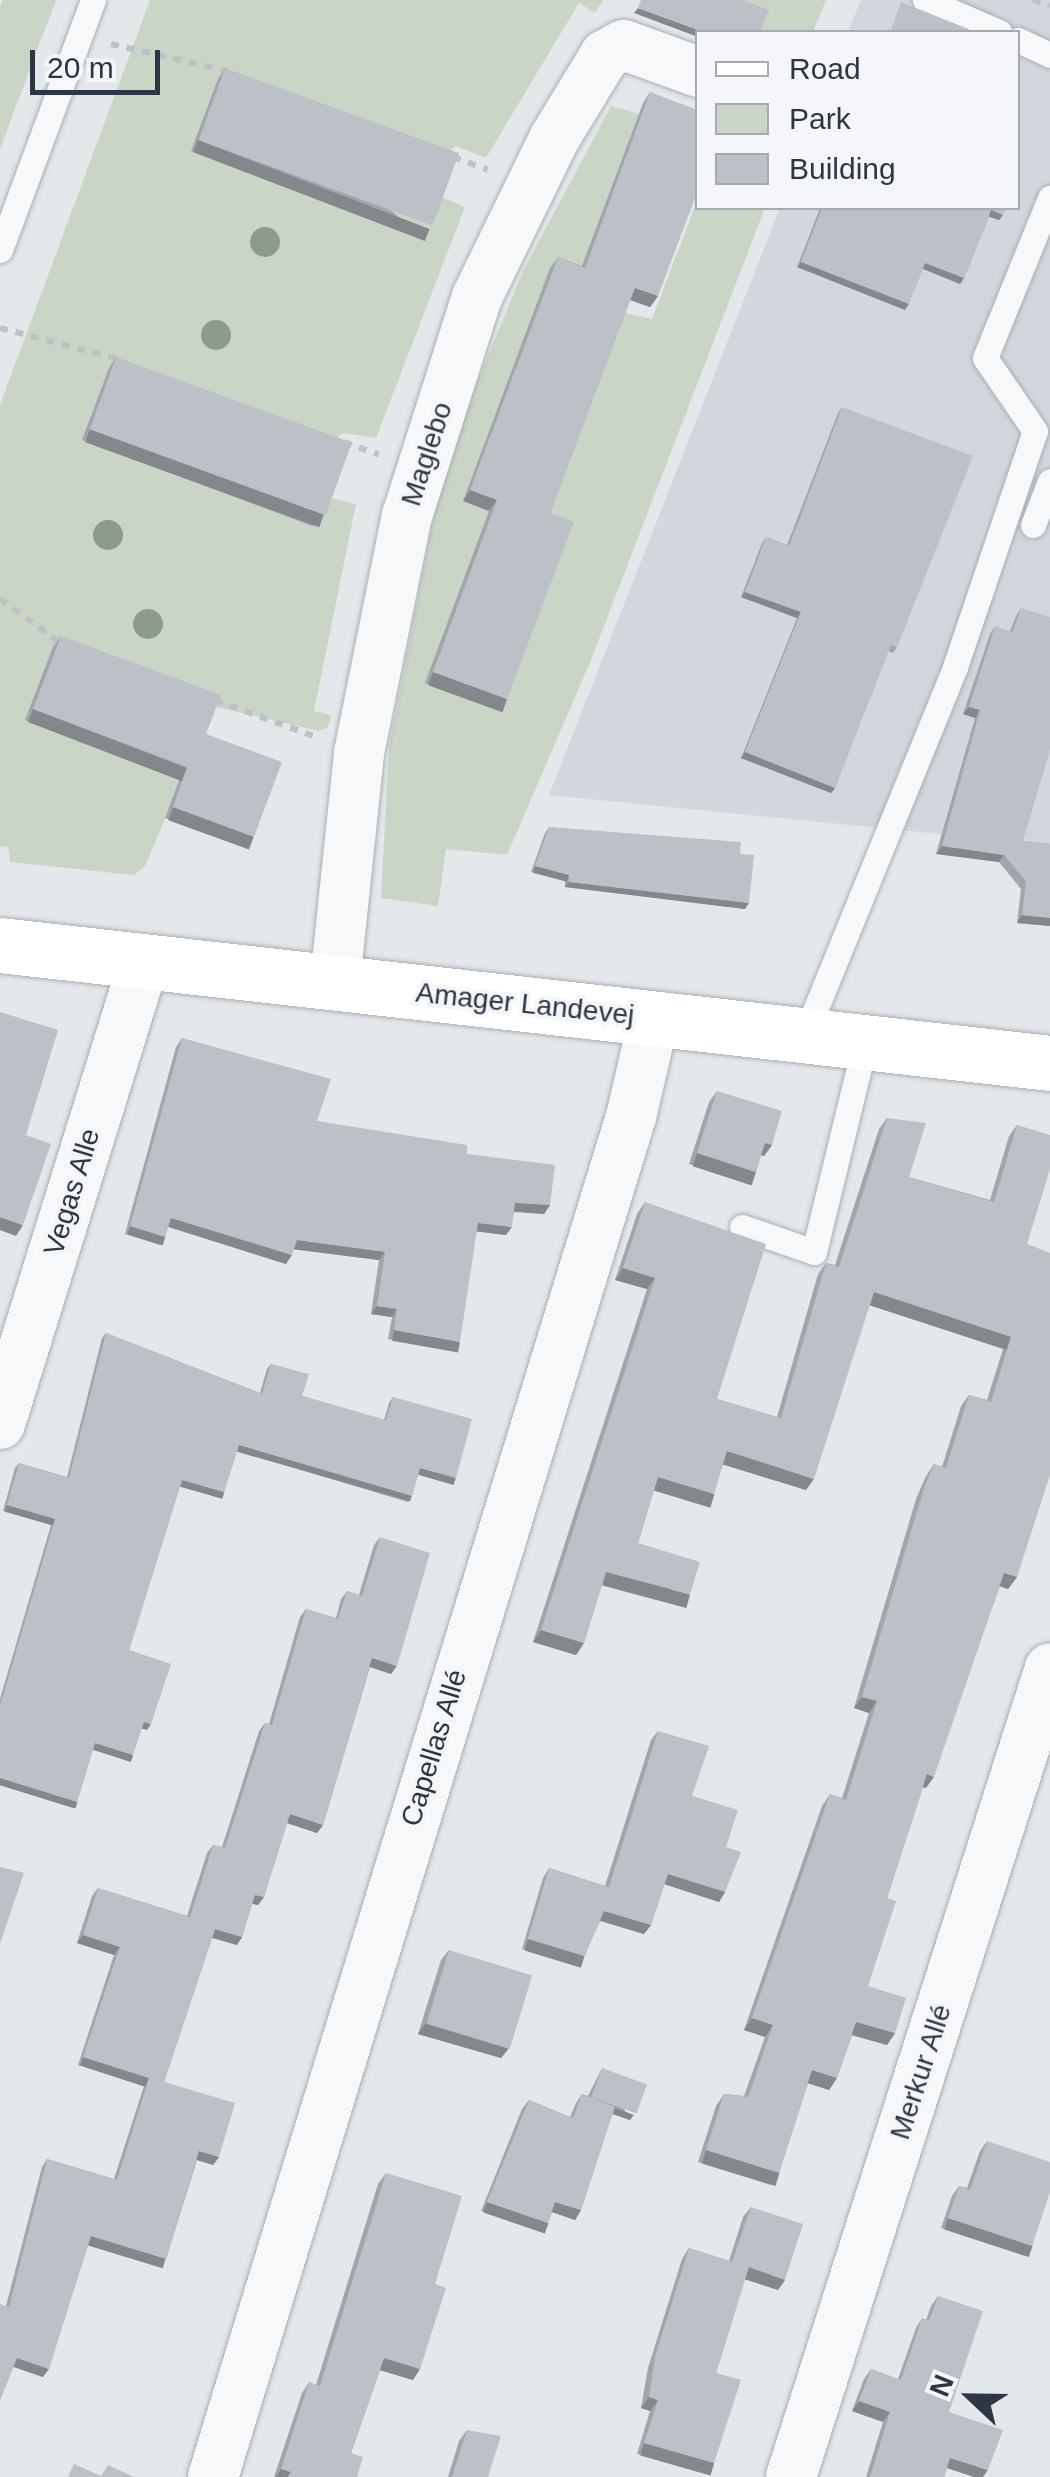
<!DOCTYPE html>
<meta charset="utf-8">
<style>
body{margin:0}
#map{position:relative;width:1050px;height:2477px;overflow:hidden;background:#e4e8eb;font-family:Helvetica,sans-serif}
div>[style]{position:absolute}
.built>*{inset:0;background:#d3d7dd}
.green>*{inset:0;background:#cbd5c6}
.path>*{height:6px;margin-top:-3px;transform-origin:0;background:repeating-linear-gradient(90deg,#bec2c7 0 8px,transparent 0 16px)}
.roads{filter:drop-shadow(0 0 2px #a9afb5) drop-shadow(0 0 2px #a9afb5)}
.lane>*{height:25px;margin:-12.5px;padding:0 12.5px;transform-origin:12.5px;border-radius:12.5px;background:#f7f8fa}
.street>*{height:50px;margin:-25px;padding:0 25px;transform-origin:25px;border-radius:25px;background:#f7f8fa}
.secondary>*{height:55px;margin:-27.5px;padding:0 27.5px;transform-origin:27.5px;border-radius:27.5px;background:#fff}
.trees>*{width:30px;height:30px;margin:-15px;border-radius:50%;background:#8c9c8a}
.wall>*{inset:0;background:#a2a6ac}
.shaded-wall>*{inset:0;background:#84878c;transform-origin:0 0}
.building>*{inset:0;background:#bcc1c8;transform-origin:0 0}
span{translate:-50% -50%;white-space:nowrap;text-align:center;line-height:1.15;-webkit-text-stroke:8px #f4f6f9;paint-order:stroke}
.street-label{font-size:28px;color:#2d3743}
.legend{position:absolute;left:695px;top:30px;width:325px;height:180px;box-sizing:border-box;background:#f4f6f9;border:2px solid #a4aab0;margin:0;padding:12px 18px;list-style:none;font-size:30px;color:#2d3743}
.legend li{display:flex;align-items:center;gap:20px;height:50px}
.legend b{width:50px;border:2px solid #a4aab0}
.north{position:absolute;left:920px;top:2347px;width:100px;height:100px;-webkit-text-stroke:8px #f4f6f9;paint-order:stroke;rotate:292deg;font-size:28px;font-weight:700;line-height:40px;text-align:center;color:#2d3743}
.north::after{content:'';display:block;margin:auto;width:35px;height:45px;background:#2d3743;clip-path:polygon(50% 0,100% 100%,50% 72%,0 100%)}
.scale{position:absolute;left:30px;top:50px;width:130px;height:45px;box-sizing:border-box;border:5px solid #2d3743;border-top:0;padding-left:12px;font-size:30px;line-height:35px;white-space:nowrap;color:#2d3743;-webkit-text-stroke:8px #f4f6f9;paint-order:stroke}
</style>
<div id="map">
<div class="built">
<i style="clip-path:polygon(861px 0,1050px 0,1050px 845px,549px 795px,780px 208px,1018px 208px,1018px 32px,848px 32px)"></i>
</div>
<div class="green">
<i style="clip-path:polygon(3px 0,56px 0,0 149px,0 7px)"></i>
<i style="clip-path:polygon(150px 0,603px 0,595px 13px,579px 3px,486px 158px,456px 146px,436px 160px,439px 196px,465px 207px,376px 438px,343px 433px,326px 449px,109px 368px,83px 440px,356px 504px,314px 711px,332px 715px,327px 728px,318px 731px,213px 706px,145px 866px,134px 875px,10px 862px,8px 847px,0 846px,0 405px)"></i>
<i style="clip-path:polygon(722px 0,826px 0,813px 32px,758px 32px)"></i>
<i style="clip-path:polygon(611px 106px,639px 114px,578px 279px,463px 501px,543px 524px,622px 312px,652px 319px,697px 201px,698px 208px,765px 208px,591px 660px,507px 855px,446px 849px,438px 906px,381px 898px,389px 746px,436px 506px,470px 399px,524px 269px)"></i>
</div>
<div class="path">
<i style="left:1033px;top:0;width:18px;rotate:19deg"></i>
<i style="left:111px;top:44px;width:123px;rotate:13.1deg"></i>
<i style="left:453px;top:157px;width:37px;rotate:20deg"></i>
<i style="left:0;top:328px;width:125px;rotate:14.8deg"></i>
<i style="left:344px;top:442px;width:37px;rotate:20deg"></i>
<i style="left:0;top:599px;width:77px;rotate:36deg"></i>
<i style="left:215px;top:700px;width:108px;rotate:20.1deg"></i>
</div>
<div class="roads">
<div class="lane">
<i style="left:925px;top:0;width:81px;rotate:23.4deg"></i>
<i style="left:1018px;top:40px;width:35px;rotate:25deg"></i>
<i style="left:0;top:250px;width:267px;rotate:-69.6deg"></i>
<i style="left:1033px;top:525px;width:47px;rotate:-68.9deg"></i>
<i style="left:805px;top:1035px;width:397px;rotate:-67.8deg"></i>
<i style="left:955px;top:667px;width:249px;rotate:-71.3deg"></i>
<i style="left:1035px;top:431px;width:88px;rotate:-124.4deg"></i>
<i style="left:985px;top:358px;width:173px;rotate:-67.9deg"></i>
<i style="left:742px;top:1227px;width:76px;rotate:19.1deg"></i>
<i style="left:814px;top:1252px;width:215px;rotate:-76.3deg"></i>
</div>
<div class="street">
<i style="left:335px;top:982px;width:230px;rotate:-84deg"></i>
<i style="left:359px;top:753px;width:242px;rotate:-78.6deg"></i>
<i style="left:407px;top:516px;width:230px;rotate:-72.3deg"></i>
<i style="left:477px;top:297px;width:176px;rotate:-64deg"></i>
<i style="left:554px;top:139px;width:98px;rotate:-58.7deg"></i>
<i style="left:605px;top:55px;width:21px;rotate:-28deg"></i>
<i style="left:624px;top:45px;width:79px;rotate:20deg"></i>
<i style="left:0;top:1424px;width:485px;rotate:-72.7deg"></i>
<i style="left:213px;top:2477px;width:1423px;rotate:-72.92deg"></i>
<i style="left:631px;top:1117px;width:102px;rotate:-76.9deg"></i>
<i style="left:791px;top:2477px;width:849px;rotate:-72.25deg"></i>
</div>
<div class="secondary">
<i style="left:0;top:945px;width:1057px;rotate:6.41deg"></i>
</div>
</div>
<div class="trees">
<i style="left:265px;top:242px"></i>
<i style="left:216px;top:335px"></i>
<i style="left:108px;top:535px"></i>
<i style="left:148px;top:624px"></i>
</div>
<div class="wall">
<i style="clip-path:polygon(225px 68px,423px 238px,191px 151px,218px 79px)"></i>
<i style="clip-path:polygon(650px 92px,658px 296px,650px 307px,630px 300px,550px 513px,499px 710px,425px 683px,489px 511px,463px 501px,550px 268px,558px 257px,582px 266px,643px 103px)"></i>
<i style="clip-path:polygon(820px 208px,1006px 208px,999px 220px,989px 216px,964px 278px,960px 284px,923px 269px,905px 310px,797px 267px)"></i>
<i style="clip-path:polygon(116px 357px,315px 527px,82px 440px,109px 368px)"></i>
<i style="clip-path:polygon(842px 407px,897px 647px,893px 653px,888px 651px,835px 788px,831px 793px,741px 758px,797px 618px,741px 597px,762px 543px,766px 537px,787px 545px,838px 413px)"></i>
<i style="clip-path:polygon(1021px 608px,1023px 841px,1050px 844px,1050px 926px,1017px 923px,1021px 889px,999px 862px,936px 854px,975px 718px,963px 714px,990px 634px,995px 626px,1010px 632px,1016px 616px)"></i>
<i style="clip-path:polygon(61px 636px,206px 734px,246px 848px,165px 818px,180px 778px,25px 720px,53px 647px)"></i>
<i style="clip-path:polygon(549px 827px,740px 854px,745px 909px,565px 887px,565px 881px,531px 872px,545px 833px)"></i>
<i style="clip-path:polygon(182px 1038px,317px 1121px,467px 1154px,550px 1205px,544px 1214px,514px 1212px,506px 1235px,476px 1231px,454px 1351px,388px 1339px,392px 1317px,371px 1314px,379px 1260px,294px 1249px,286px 1264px,168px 1227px,165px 1237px,160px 1245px,125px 1234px,176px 1047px)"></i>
<i style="clip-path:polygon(717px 1091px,772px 1145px,764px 1156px,761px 1155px,756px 1172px,748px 1183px,689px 1164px,709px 1102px)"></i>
<i style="clip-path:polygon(887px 1118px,909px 1177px,990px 1200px,1009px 1136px,1017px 1125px,1027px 1244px,1017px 1577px,1008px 1589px,1000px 1586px,926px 1788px,923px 1787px,887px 1898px,868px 1986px,895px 2033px,887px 2045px,852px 2035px,837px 2078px,829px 2090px,808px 2083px,779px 2173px,771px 2185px,698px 2162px,716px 2106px,724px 2094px,744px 2096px,765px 2037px,744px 2030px,822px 1806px,830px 1794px,842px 1798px,869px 1713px,854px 1708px,916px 1499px,926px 1476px,934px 1464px,942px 1467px,961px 1406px,969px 1395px,987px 1400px,1003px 1349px,869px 1305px,806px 1490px,723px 1464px,706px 1506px,654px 1490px,638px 1543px,682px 1605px,602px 1584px,584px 1643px,576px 1655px,533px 1642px,647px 1289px,615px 1280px,637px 1214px,645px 1202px,717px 1399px,777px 1417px,818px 1274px,826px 1263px,835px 1265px,879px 1129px)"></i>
<i style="clip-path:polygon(106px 1333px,260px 1393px,267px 1369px,271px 1364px,302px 1396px,384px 1420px,389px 1403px,393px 1397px,456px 1478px,452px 1484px,418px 1474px,412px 1496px,408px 1502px,237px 1451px,224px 1492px,220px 1498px,180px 1486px,129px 1650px,147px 1730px,142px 1728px,129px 1761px,93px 1749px,77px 1802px,73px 1808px,0 1785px,0 1699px,51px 1525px,3px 1511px,15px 1468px,19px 1463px,67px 1477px,102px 1338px)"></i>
<i style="clip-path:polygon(380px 1537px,391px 1674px,370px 1667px,323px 1825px,317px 1833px,287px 1823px,264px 1897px,258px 1905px,252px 1904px,242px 1937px,237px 1945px,212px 1938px,164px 2082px,219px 2157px,213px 2165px,197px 2160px,166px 2259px,160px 2267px,88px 2245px,43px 2377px,14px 2367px,6px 2306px,42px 2167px,47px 2159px,114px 2179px,144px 2086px,78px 2065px,114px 1955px,77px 1943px,92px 1896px,98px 1888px,187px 1916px,207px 1853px,213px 1845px,222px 1847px,259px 1731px,265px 1723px,269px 1724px,300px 1617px,306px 1609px,336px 1618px,341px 1599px,347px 1591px,359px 1595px,374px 1545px)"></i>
<i style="clip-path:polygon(658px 1731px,692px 1796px,726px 1847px,725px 1892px,719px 1902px,664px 1884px,651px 1925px,644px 1934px,600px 1921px,579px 1966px,522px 1949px,543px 1878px,549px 1868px,605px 1886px,651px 1740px)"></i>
<i style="clip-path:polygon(449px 1950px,509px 2048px,501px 2058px,418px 2034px,441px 1960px)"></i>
<i style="clip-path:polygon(602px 2068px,630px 2120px,612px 2114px,581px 2210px,575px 2220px,552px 2212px,548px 2223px,541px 2232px,481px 2211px,522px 2109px,529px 2100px,570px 2117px,576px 2103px,582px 2094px,588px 2096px)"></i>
<i style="clip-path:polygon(987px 2141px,1032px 2246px,1025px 2256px,941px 2228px,952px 2196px,959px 2186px,967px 2188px,980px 2151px)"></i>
<i style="clip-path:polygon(386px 2173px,435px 2284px,413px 2380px,380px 2370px,351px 2453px,357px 2477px,274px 2477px,302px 2393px,309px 2382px,316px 2385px,378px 2184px)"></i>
<i style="clip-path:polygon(751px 2207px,785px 2280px,778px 2290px,745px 2279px,716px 2373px,714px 2463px,706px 2474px,637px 2454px,650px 2411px,641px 2408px,648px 2368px,682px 2259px,689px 2248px,729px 2261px,743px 2217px)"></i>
<i style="clip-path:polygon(938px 2296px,949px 2412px,983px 2477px,974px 2477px,947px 2468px,944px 2477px,866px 2477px,883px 2422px,852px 2411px,864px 2379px,871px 2369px,898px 2379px,916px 2328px,922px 2318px,926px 2320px,931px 2306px)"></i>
<i style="clip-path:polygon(467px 2430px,488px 2477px,448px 2477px,459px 2441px)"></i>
</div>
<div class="shaded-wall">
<i style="clip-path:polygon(638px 8px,704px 32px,698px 32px,698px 37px,634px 13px)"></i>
<i style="left:198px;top:140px;width:248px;height:13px;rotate:21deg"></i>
<i style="clip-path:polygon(991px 210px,1003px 215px,999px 220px,987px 216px)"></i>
<i style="clip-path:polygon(801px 262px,909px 304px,905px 310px,797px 267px)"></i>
<i style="clip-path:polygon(925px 263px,964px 278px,960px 284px,921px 268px)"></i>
<i style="clip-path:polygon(635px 288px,658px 296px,650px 307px,627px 299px)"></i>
<i style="left:90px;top:429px;width:249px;height:14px;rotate:20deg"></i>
<i style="clip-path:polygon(470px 490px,497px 500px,489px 511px,463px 501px)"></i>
<i style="clip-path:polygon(745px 592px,801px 612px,797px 618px,741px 597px)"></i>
<i style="left:433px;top:672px;width:79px;height:14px;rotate:20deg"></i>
<i style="clip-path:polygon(969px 707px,980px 710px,975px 718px,963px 714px)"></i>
<i style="left:33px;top:709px;width:165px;height:14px;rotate:21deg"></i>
<i style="clip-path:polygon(745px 752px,835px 788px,831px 793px,741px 758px)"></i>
<i style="left:173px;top:807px;width:86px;height:14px;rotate:20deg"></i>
<i style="clip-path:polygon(942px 846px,1004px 855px,999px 862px,936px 854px)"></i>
<i style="left:535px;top:866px;width:35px;height:7px;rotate:15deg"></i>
<i style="clip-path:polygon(569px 882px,749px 903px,745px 909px,565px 887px)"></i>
<i style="clip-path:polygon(1022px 915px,1050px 918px,1050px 926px,1017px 923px)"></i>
<i style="clip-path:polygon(765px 1143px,772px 1145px,764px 1156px,758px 1154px)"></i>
<i style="left:697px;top:1153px;width:62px;height:14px;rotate:18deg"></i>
<i style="clip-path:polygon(515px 1203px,550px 1205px,544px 1214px,509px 1211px)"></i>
<i style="clip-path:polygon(0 1217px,23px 1225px,16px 1236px,0 1230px)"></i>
<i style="clip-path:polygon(171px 1218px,292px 1255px,286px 1264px,166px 1226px)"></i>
<i style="clip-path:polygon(478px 1223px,512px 1227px,506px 1235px,472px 1231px)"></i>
<i style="left:130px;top:1226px;width:37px;height:9px;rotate:17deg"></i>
<i style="clip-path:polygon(297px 1240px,385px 1252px,379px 1260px,291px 1249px)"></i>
<i style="clip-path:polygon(623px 1268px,655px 1278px,647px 1289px,615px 1280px)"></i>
<i style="left:874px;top:1292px;width:144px;height:14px;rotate:18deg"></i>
<i style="clip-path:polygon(377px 1306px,397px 1309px,392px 1317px,371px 1314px)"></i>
<i style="left:394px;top:1330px;width:67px;height:11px;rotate:10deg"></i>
<i style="left:239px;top:1445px;width:180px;height:7px;rotate:16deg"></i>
<i style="clip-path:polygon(727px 1451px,814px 1479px,806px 1490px,718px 1463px)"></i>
<i style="left:420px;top:1468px;width:37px;height:7px;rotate:16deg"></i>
<i style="left:658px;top:1477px;width:59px;height:14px;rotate:17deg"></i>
<i style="left:182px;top:1480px;width:44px;height:7px;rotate:16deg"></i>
<i style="left:7px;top:1505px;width:50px;height:7px;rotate:16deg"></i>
<i style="left:606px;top:1572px;width:87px;height:14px;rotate:15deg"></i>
<i style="clip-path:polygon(1004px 1573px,1017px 1577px,1008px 1589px,996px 1585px)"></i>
<i style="clip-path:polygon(541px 1630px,584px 1643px,576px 1655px,533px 1642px)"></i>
<i style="clip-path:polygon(372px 1658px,397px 1666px,391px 1674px,367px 1666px)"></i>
<i style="clip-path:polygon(862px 1697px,877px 1701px,869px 1713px,854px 1708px)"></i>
<i style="clip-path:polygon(144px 1722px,151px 1724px,147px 1730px,140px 1728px)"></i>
<i style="left:95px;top:1743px;width:40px;height:7px;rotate:18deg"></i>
<i style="clip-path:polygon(927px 1774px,934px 1777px,926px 1788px,919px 1786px)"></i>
<i style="left:0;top:1778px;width:81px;height:7px;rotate:17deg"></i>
<i style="clip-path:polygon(290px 1814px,323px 1825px,317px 1833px,284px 1822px)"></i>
<i style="clip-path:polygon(668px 1874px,725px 1892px,719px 1902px,661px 1883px)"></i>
<i style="clip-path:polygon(255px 1895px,264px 1897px,258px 1905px,249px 1903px)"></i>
<i style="clip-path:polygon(604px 1911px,651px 1925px,644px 1934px,598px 1920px)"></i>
<i style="clip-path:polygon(215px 1929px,242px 1937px,237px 1945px,210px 1937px)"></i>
<i style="clip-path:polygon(83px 1935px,120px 1947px,114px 1955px,77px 1943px)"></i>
<i style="left:528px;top:1939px;width:59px;height:12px;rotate:17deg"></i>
<i style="clip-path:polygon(752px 2018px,773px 2025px,765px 2037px,744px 2030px)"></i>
<i style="clip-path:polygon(856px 2022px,895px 2033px,887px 2045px,848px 2034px)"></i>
<i style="clip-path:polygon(426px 2023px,509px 2048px,501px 2058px,418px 2034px)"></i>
<i style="left:83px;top:2057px;width:69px;height:9px;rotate:18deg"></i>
<i style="clip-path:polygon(812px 2070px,837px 2078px,829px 2090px,804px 2082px)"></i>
<i style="clip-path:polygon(588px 2098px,634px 2115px,630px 2120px,584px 2104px)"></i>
<i style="left:706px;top:2150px;width:77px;height:14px;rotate:17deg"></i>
<i style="clip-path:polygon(199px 2151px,219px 2157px,213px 2165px,194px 2159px)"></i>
<i style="left:487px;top:2202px;width:65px;height:11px;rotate:19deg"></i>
<i style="clip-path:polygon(555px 2202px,581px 2210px,575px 2220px,549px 2211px)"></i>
<i style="left:948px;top:2218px;width:89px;height:12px;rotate:18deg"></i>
<i style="left:91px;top:2236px;width:78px;height:10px;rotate:17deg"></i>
<i style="clip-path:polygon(749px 2267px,785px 2280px,778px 2290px,741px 2278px)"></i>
<i style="clip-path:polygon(17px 2358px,49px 2369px,43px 2377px,11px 2366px)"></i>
<i style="clip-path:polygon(384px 2358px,420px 2369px,413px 2380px,376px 2369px)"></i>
<i style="clip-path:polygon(649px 2397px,658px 2400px,650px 2411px,641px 2408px)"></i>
<i style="clip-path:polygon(859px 2401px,890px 2412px,883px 2422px,852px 2411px)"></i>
<i style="left:644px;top:2443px;width:73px;height:13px;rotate:16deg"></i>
<i style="clip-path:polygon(950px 2458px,988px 2470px,983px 2477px,974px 2477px,944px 2467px)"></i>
<i style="clip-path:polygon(281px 2469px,291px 2472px,287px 2477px,276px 2477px)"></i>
</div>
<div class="building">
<i style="clip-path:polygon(641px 0,742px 0,769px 10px,760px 32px,704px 32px,638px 8px)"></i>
<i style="clip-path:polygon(901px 2px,976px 32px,890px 32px)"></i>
<i style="left:225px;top:68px;width:249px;height:77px;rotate:20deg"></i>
<i style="clip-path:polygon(650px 92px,698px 110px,698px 190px,658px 296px,635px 288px,550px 513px,574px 522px,507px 699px,433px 672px,497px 500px,470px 490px,558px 257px,585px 268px)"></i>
<i style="clip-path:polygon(822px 208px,1006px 208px,1003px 215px,991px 210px,964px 278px,925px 263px,909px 304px,801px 262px)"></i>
<i style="left:116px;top:357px;width:251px;height:77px;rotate:20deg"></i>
<i style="clip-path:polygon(842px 407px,973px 456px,897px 647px,891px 645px,835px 788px,745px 752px,801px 612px,745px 592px,766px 537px,789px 546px)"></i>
<i style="clip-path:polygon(1021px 608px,1050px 617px,1050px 750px,1023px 841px,1050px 844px,1050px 918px,1022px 915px,1026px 881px,1004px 855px,942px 846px,980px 710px,969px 707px,995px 626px,1012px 633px)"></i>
<i style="clip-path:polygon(61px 636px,221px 695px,206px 734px,282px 762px,254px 837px,173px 807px,187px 767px,33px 709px)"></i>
<i style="clip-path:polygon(549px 827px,741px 842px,740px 854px,754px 855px,749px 903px,569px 882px,569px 875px,535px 866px)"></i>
<i style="clip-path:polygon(0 1012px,58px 1030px,26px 1135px,51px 1144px,23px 1225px,0 1217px)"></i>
<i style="clip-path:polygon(182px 1038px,331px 1079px,317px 1121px,467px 1145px,467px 1154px,555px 1165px,550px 1205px,515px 1203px,512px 1227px,478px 1223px,460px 1342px,394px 1330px,397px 1309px,377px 1306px,385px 1252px,297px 1240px,292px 1255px,171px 1218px,165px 1237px,130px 1226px)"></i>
<i style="clip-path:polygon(717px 1091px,782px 1111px,772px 1145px,765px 1143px,756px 1172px,697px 1153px)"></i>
<i style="clip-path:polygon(887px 1118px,926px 1123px,909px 1177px,994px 1202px,1017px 1125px,1050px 1135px,1050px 1169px,1027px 1244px,1050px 1253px,1050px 1475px,1017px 1577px,1004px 1573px,934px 1777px,927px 1774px,887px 1898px,896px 1901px,868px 1986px,906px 1998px,895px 2033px,856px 2022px,837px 2078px,812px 2070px,779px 2173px,706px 2150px,724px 2094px,748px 2097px,773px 2025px,752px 2018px,830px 1794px,846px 1800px,877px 1701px,862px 1697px,924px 1488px,934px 1464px,946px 1468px,969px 1395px,991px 1402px,1011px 1337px,874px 1292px,814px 1479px,727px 1451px,714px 1494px,658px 1477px,638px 1543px,700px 1562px,690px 1594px,606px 1572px,584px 1643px,541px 1630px,655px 1278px,623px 1268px,645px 1202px,766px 1244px,717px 1399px,781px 1418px,826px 1263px,839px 1267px)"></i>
<i style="clip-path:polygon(106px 1333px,262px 1394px,271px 1364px,309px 1374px,302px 1396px,386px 1420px,393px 1397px,472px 1419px,456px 1478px,420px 1468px,412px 1496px,239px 1445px,224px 1492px,182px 1480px,129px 1650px,171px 1664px,151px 1724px,144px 1722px,133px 1755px,95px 1743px,77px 1802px,0 1778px,0 1706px,55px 1519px,7px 1505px,19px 1463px,69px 1478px)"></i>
<i style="clip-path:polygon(380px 1537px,430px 1553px,397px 1666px,372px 1658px,323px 1825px,290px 1814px,264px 1897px,255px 1895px,242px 1937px,215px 1929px,164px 2082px,235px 2103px,219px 2157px,199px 2151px,166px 2259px,91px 2236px,49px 2369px,17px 2358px,0 2401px,0 2304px,9px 2307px,47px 2159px,117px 2180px,149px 2078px,83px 2057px,120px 1947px,83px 1935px,98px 1888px,190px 1917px,213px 1845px,225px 1848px,265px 1723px,272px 1725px,306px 1609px,338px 1619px,347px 1591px,362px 1596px)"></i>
<i style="clip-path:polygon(658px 1731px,709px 1746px,692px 1796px,738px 1810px,726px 1847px,741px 1852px,725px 1892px,668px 1874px,651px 1925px,604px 1911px,585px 1956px,528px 1939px,549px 1868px,609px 1887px)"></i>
<i style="clip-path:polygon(0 1867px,24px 1873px,0 1944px)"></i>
<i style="left:449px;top:1950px;width:87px;height:77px;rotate:17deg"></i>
<i style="left:602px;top:2068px;width:48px;height:31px;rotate:20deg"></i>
<i style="clip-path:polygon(582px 2094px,615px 2107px,581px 2210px,555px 2202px,548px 2223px,487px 2202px,529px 2100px,573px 2118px)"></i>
<i style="clip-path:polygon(987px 2141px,1050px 2162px,1050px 2192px,1032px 2246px,948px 2218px,959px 2186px,970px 2190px)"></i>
<i style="clip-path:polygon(386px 2173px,462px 2196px,435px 2284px,446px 2288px,420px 2369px,384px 2358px,351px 2453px,363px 2457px,357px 2477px,288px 2477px,291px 2472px,281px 2469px,309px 2382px,320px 2386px)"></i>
<i style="clip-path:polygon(751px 2207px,803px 2224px,785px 2280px,749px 2267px,716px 2373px,741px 2380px,714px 2463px,644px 2443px,658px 2400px,649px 2397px,655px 2357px,689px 2248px,746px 2266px,732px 2262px)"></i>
<i style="clip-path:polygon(938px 2296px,983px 2311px,949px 2412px,1003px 2430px,988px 2470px,950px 2458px,944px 2477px,870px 2477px,890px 2412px,859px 2401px,871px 2369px,901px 2380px,922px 2318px,929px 2321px)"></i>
<i style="clip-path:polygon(467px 2430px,501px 2436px,488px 2477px,452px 2477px)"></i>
<i style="clip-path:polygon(74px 2464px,101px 2476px,108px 2465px,134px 2477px,68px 2477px)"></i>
</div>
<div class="street-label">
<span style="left:427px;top:454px;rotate:-72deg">Maglebo</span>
<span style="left:525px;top:1004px;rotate:6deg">Amager Landevej</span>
<span style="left:72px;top:1192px;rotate:-73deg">Vegas Alle</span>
<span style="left:434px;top:1748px;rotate:-73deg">Capellas Allé</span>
<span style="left:921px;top:2072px;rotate:-72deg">Merkur Allé</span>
</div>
<ul class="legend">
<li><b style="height:12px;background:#fff"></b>Road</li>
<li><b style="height:28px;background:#cbd5c6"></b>Park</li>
<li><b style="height:28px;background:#bcc1c8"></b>Building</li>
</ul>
<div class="north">N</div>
<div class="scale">20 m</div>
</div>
